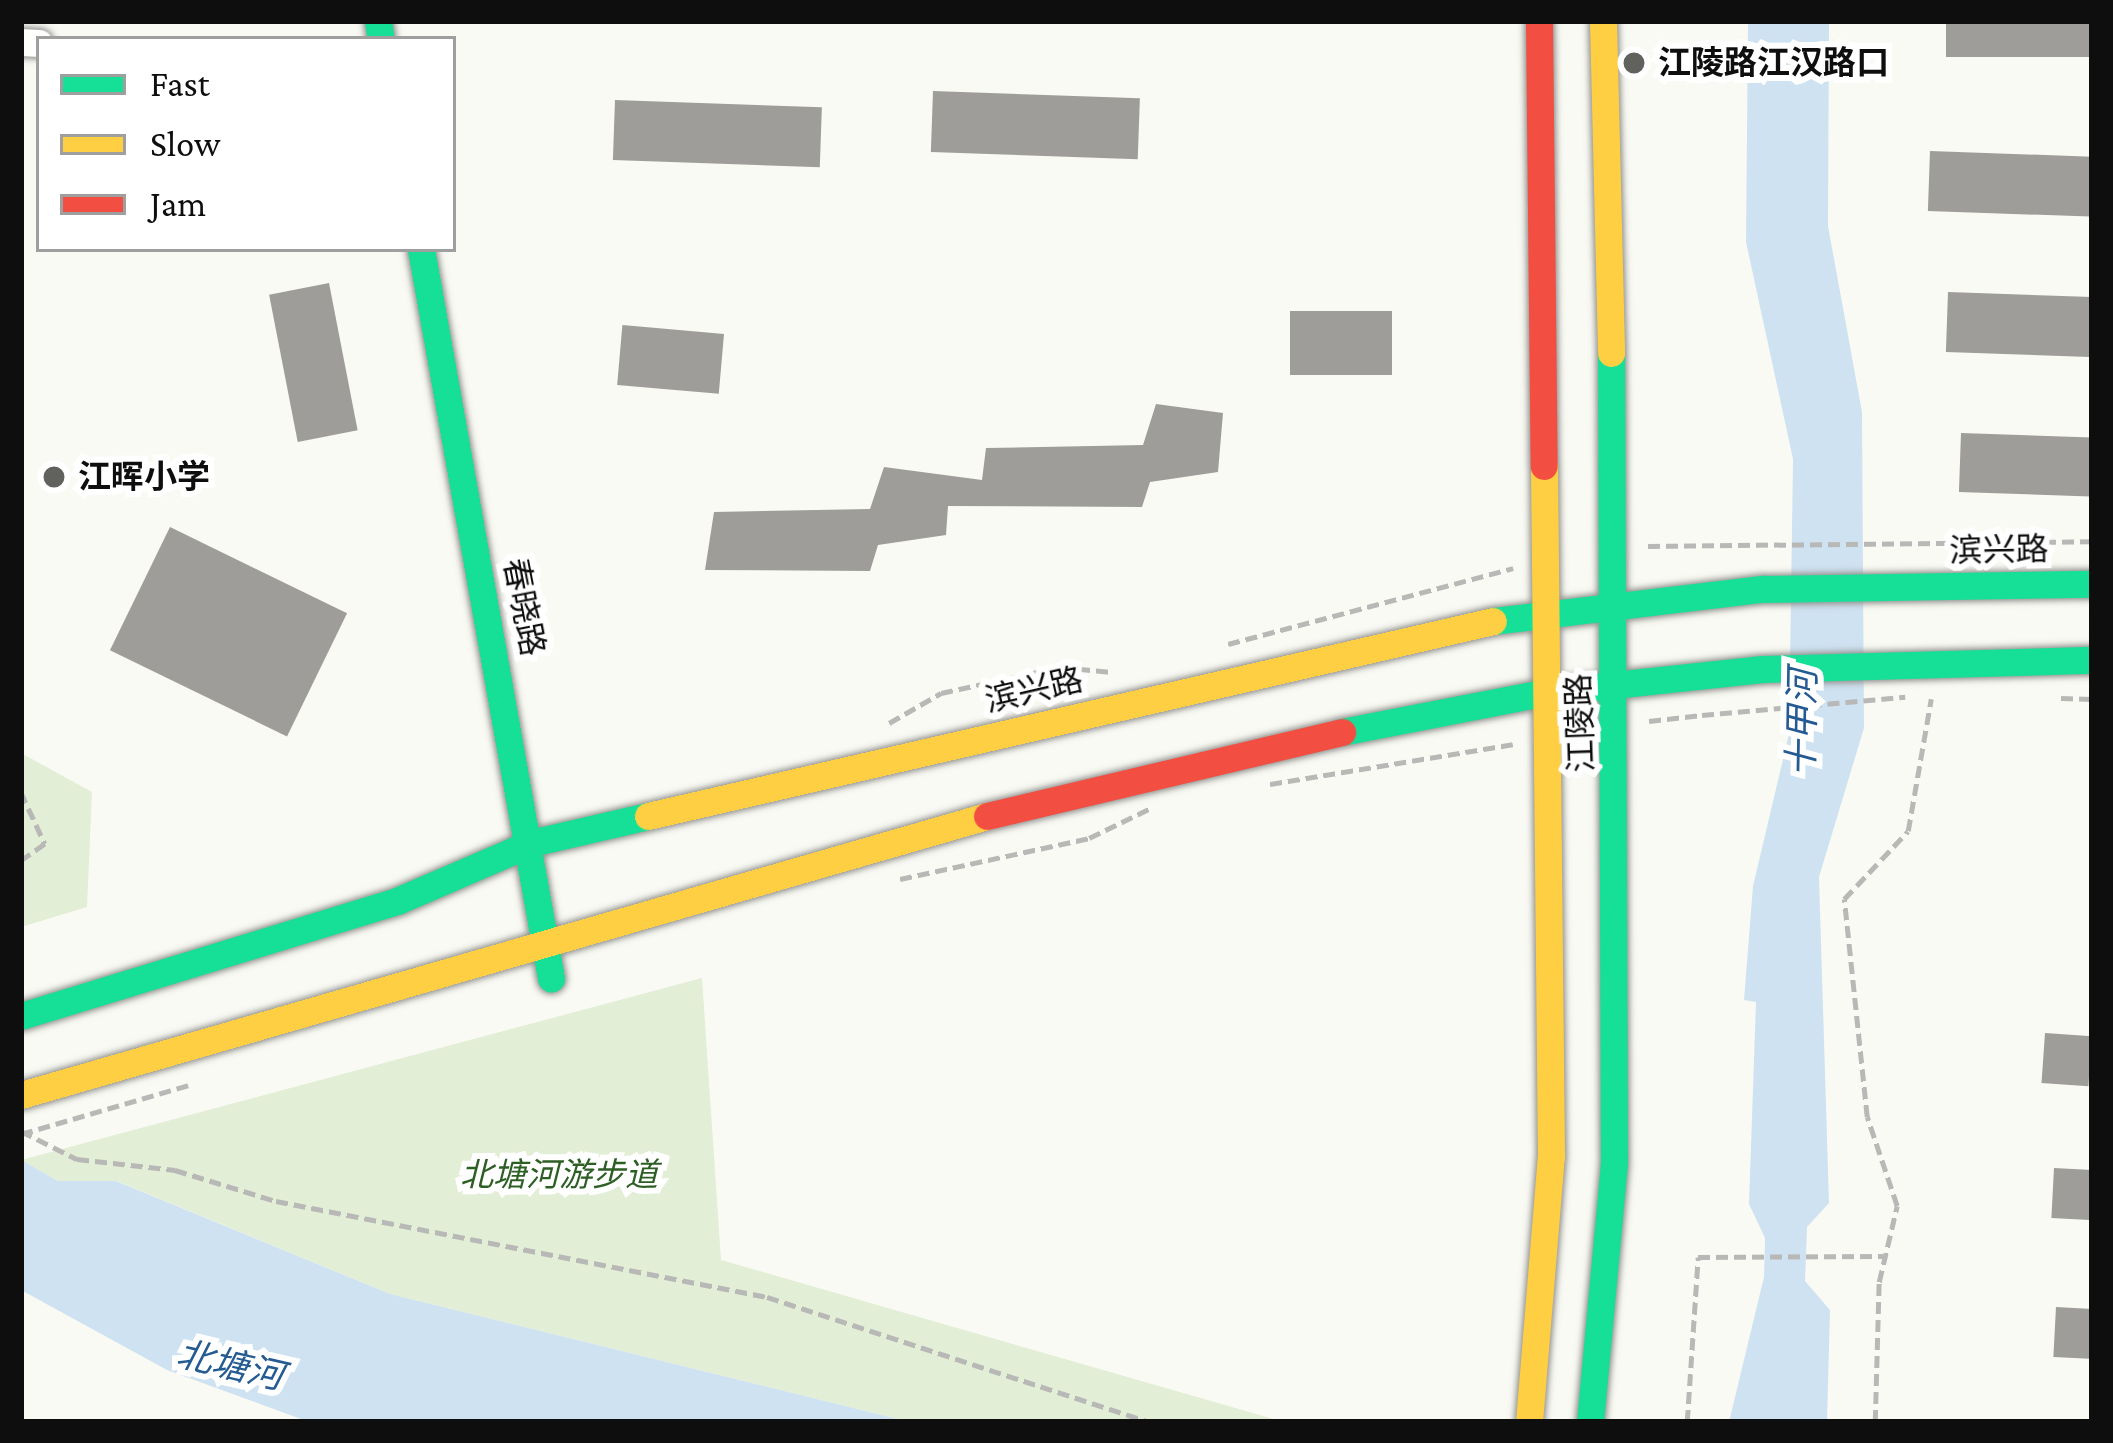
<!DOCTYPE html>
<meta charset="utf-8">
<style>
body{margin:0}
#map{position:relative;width:2113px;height:1443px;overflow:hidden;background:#fafaf4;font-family:"Crimson Pro","Noto Sans SC",serif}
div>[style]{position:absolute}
.green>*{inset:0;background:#e2eed6}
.water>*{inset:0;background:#cee2f1}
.building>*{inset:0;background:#9e9d99;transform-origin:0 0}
.path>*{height:4.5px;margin-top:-2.25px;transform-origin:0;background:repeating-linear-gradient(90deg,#b8b8b7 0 12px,transparent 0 18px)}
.roads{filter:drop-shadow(0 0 3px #949492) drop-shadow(0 0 3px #949492)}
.street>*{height:27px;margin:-13.5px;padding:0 13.5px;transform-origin:13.5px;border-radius:13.5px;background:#fefefd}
.fast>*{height:27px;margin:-13.5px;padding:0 13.5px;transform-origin:13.5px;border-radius:13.5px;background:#16e098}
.slow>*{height:27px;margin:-13.5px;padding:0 13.5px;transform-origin:13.5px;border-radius:13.5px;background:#ffcf43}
.jam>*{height:27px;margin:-13.5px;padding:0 13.5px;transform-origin:13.5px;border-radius:13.5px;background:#f24e42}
.path-bridge>*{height:4.5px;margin-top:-2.25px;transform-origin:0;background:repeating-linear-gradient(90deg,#b8b8b7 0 12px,transparent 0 18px)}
.dots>*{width:33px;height:33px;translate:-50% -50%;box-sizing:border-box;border:6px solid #fff;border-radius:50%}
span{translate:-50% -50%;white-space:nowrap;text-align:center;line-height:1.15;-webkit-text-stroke:12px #fff;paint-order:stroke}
.poi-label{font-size:33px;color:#0e0e0e;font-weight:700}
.left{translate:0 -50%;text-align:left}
.street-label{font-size:33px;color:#0e0e0e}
.park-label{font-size:33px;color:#2d5f25;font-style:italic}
.water-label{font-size:36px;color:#255b93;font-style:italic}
.frame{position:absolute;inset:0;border:24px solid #0e0e0e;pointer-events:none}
.legend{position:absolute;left:36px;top:36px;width:420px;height:216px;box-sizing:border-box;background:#fff;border:3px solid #9f9f9f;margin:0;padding:15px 21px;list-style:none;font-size:36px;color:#0e0e0e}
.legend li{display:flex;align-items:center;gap:24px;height:60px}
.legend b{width:60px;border:3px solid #9f9f9f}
</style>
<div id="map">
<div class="green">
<i style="clip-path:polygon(21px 753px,92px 792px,87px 907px,21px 927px)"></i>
<i style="clip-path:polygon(702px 978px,721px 1260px,1284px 1422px,910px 1422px,390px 1294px,117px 1181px,58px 1181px,21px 1160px)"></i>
</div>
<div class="water">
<i style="clip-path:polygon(1748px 21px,1829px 21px,1828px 226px,1862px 412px,1864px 728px,1819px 877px,1829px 1203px,1807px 1227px,1805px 1281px,1830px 1310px,1827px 1422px,1729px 1422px,1764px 1277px,1765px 1238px,1749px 1204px,1756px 1002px,1744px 1000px,1753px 886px,1789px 734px,1793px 459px,1746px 242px)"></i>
<i style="clip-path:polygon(21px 1160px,58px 1181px,116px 1181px,390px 1294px,910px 1422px,309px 1422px,167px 1370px,21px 1290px)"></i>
</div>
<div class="building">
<i style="left:1946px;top:21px;width:146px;height:36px"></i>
<i style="left:933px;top:91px;width:207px;height:61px;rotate:2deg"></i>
<i style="left:615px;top:100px;width:207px;height:60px;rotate:2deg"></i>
<i style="left:1930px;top:151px;width:162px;height:60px;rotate:2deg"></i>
<i style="left:329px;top:283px;width:150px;height:61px;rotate:79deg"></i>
<i style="left:1948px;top:292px;width:144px;height:60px;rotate:2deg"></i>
<i style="left:1290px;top:311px;width:102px;height:64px"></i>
<i style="left:724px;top:334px;width:60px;height:102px;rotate:95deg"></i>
<i style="clip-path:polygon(1156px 404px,1223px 413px,1218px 472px,1150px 482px,1142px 507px,948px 506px,946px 535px,878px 545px,870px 571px,705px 570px,714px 512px,870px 509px,884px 467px,982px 480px,986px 448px,1143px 445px)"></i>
<i style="left:1961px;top:433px;width:131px;height:59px;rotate:2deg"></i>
<i style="left:170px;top:527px;width:197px;height:137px;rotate:26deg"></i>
<i style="left:2045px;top:1033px;width:47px;height:50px;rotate:4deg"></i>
<i style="left:2054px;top:1168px;width:38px;height:50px;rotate:3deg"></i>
<i style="left:2056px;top:1307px;width:36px;height:50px;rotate:3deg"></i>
</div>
<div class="path">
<i style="left:1648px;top:546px;width:444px;rotate:-0.6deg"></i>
<i style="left:1228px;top:644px;width:295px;rotate:-14.9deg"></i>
<i style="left:2061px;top:698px;width:31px;rotate:2deg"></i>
<i style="left:1649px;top:721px;width:53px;rotate:-6.5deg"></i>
<i style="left:889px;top:723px;width:60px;rotate:-30deg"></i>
<i style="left:941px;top:693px;width:122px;rotate:-12.3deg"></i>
<i style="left:1060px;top:667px;width:52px;rotate:5.5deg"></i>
<i style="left:1270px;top:784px;width:246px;rotate:-9.3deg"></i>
<i style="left:21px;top:792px;width:57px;rotate:65.2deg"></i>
<i style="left:45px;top:844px;width:29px;rotate:145deg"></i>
<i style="left:900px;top:879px;width:193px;rotate:-12.2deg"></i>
<i style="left:1089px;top:838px;width:71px;rotate:-25.8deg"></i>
<i style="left:21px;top:1131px;width:63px;rotate:26.6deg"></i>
<i style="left:77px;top:1159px;width:99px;rotate:6.4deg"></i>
<i style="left:175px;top:1170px;width:106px;rotate:17.1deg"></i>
<i style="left:276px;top:1201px;width:500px;rotate:11.06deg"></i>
<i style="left:767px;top:1297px;width:403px;rotate:18.1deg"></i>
<i style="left:1687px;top:1422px;width:165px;rotate:-86.2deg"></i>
<i style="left:1698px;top:1257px;width:185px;rotate:-0.3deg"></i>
<i style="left:1875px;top:1422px;width:140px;rotate:-88.4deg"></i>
<i style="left:1879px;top:1282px;width:78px;rotate:-76.7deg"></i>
<i style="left:1897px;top:1206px;width:94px;rotate:-108.6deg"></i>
<i style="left:1867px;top:1117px;width:219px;rotate:-96deg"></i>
<i style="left:1844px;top:899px;width:93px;rotate:-46.7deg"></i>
<i style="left:1908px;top:831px;width:134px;rotate:-80.1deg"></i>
</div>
<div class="roads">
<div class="street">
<i style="left:21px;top:42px;width:18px;rotate:3deg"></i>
</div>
<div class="fast">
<i style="left:378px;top:21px;width:18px;rotate:81deg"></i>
<i style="left:421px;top:249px;width:741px;rotate:79.89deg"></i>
<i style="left:1493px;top:621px;width:272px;rotate:-6.8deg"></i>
<i style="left:1763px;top:589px;width:329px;rotate:-0.9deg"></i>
<i style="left:1342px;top:732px;width:210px;rotate:-11deg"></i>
<i style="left:1548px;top:692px;width:216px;rotate:-6.1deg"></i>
<i style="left:1763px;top:669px;width:329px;rotate:-1.6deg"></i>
<i style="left:21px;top:1016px;width:393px;rotate:-17deg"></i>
<i style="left:397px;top:901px;width:146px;rotate:-23.4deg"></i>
<i style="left:531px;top:843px;width:120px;rotate:-13deg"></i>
<i style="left:1590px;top:1422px;width:261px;rotate:-84.7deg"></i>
<i style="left:1614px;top:1162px;width:809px;rotate:-90.21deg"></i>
</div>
<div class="slow">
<i style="left:1603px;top:21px;width:332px;rotate:88.6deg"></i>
<i style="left:648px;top:816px;width:867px;rotate:-12.99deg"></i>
<i style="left:21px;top:1095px;width:1005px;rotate:-16.11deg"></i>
<i style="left:1529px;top:1422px;width:266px;rotate:-85.3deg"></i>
<i style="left:1551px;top:1157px;width:691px;rotate:-90.58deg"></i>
</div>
<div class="jam">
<i style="left:1539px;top:21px;width:445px;rotate:89.4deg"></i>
<i style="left:987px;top:816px;width:365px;rotate:-13.3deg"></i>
</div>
</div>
<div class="path-bridge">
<i style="left:1702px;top:715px;width:204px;rotate:-5.1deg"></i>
<i style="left:21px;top:1134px;width:178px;rotate:-16.3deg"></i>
</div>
<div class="dots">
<i style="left:1634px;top:63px;background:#61615e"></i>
<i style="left:54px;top:477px;background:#61615e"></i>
</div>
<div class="poi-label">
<span class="left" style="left:1658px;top:63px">江陵路江汉路口</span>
<span class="left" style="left:78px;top:477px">江晖小学</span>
</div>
<div class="street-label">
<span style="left:1999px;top:550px;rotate:-1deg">滨兴路</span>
<span style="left:524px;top:607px;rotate:79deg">春晓路</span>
<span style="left:1034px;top:690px;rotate:-13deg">滨兴路</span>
<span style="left:1580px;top:723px;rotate:-92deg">江陵路</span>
</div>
<div class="park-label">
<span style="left:559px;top:1175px">北塘河游步道</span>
</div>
<div class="water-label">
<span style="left:1803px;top:723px;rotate:-89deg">十甲河</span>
<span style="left:230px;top:1366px;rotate:13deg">北塘河</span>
</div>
<div class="frame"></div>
<ul class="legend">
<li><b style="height:15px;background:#16e098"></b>Fast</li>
<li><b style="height:15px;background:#ffcf43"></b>Slow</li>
<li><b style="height:15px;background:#f24e42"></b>Jam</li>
</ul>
</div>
